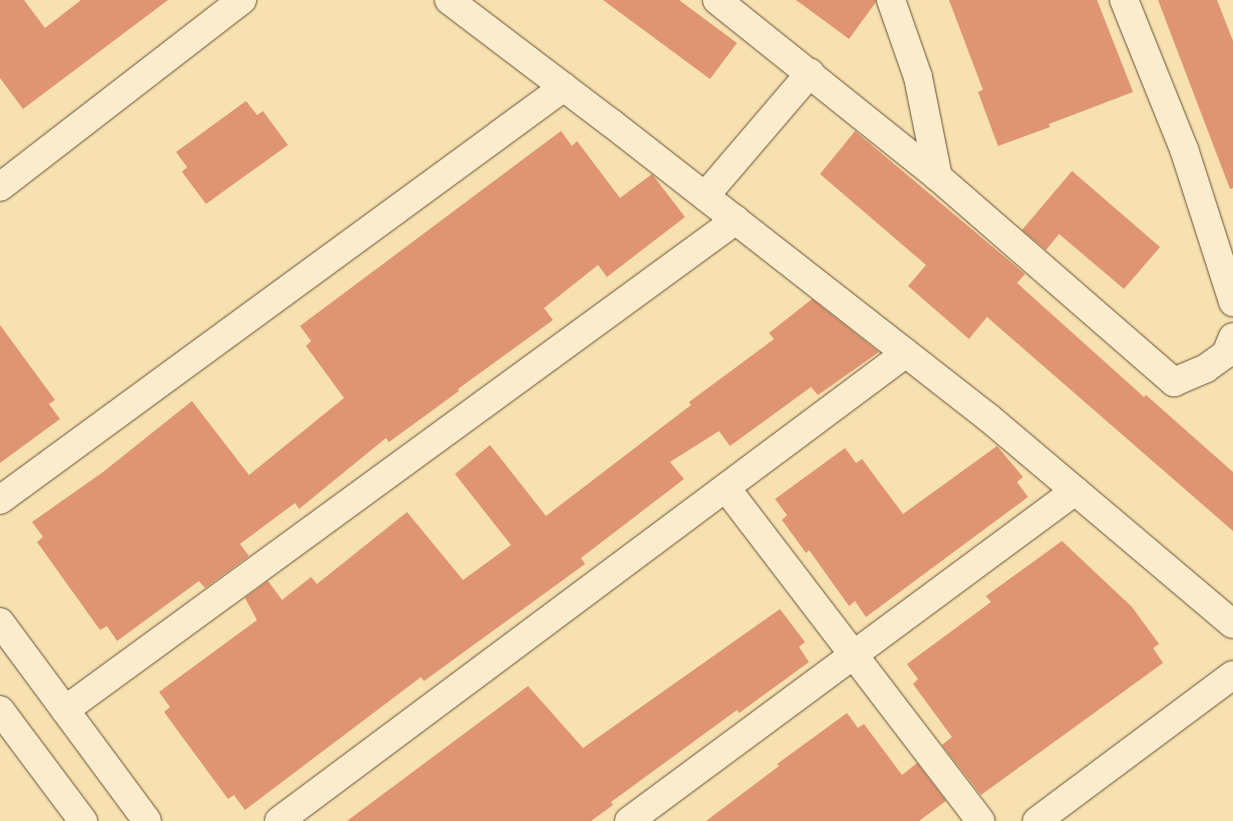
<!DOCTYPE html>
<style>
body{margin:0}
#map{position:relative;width:1233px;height:821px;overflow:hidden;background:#f7e1b1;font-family:"Libre Bodoni",serif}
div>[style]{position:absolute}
.building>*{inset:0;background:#df9472}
.roads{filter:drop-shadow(0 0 1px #664e32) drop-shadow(0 0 1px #664e32)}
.street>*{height:28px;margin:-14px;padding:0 14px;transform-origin:14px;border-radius:14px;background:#faeccc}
.secondary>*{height:28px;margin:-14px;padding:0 14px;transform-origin:14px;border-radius:14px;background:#faeccc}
span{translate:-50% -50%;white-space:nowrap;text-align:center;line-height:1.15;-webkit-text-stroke:4px #faeccc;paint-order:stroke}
</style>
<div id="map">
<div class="building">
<i style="clip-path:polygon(0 0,24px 0,45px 28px,81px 0,168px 0,23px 109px,0 78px)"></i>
<i style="clip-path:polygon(603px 0,679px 0,737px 43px,710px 79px)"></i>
<i style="clip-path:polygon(796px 0,876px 0,876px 2px,849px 39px)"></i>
<i style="clip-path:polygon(949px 0,1097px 0,1133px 92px,1049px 124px,1050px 127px,998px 146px,978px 92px,983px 90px)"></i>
<i style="clip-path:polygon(1158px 0,1217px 0,1233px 41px,1233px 188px,1230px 189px)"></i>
<i style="clip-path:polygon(246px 101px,257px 115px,263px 111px,288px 145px,206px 204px,182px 172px,187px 167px,176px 152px)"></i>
<i style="clip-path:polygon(561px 131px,572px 146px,577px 141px,620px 198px,652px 174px,685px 217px,607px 277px,598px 265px,544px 308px,553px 320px,458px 389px,459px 391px,389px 442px,386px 438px,299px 509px,295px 503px,240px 544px,249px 556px,205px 588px,199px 581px,117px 641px,107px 626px,100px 630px,37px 542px,43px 537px,32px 522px,103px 472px,192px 401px,249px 475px,344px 398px,306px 346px,311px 341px,300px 326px)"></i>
<i style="clip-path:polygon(855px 131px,1025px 274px,1017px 283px,1144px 397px,1146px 395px,1233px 472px,1233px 531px,987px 317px,969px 339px,908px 286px,926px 265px,820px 174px)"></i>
<i style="clip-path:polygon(1072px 171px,1160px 247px,1124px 289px,1059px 234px,1046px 250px,1022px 230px)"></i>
<i style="clip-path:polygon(812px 299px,879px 352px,818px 395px,811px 387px,730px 446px,719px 431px,670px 462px,684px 479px,581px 558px,585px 564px,424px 681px,421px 677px,245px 810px,234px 795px,228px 799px,164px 712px,170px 707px,159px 692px,257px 620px,245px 598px,268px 581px,282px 600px,311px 577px,317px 584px,407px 512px,463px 580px,511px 545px,455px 474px,490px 445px,546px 516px,691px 405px,689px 402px,774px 339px,769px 333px)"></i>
<i style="clip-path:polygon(0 325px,55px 400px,49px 404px,60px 419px,0 463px)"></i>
<i style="clip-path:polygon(997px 446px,1023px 477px,1017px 482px,1028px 497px,866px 617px,855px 601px,849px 606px,809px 550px,806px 553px,782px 520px,787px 515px,775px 499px,845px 448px,856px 463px,862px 459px,903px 514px)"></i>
<i style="clip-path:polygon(1062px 541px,1132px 607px,1159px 644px,1153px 648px,1163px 663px,981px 795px,942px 745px,952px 737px,913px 684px,918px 679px,907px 664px,991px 602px,986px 596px)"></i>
<i style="clip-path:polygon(780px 609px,805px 642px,799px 647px,809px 662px,739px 713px,737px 710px,611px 802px,613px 805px,591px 821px,347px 821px,528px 686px,583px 748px)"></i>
<i style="clip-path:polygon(847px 713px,858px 728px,864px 724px,902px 775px,917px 763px,946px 801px,919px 821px,706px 821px,779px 766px,777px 764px)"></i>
</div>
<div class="roads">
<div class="street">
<i style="left:449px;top:0;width:202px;rotate:37.2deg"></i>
<i style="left:610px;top:122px;width:481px;rotate:38deg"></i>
<i style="left:989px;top:418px;width:319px;rotate:40.2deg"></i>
<i style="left:717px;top:0;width:283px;rotate:38.7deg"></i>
<i style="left:938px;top:177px;width:313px;rotate:41deg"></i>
<i style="left:1174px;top:382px;width:34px;rotate:-23deg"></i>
<i style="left:1205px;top:369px;width:26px;rotate:-36deg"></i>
<i style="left:1226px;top:354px;width:18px;rotate:-68deg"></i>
<i style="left:891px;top:0;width:82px;rotate:70.7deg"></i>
<i style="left:918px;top:77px;width:102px;rotate:78.7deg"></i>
<i style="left:1124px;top:0;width:161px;rotate:68.1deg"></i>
<i style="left:1184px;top:149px;width:161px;rotate:72.2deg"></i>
<i style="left:0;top:187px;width:306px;rotate:-37.7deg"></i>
<i style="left:705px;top:196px;width:162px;rotate:-49.5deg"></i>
<i style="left:726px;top:488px;width:419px;rotate:52.6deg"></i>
<i style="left:0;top:500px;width:699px;rotate:-36.21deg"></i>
<i style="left:65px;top:710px;width:831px;rotate:-36.14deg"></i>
<i style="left:279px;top:821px;width:782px;rotate:-36.74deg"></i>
<i style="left:629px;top:821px;width:555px;rotate:-36.5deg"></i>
<i style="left:1037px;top:821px;width:244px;rotate:-36.7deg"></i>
</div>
<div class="secondary">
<i style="left:0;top:622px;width:247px;rotate:53.5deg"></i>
<i style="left:0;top:710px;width:139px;rotate:53.2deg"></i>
</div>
</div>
</div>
